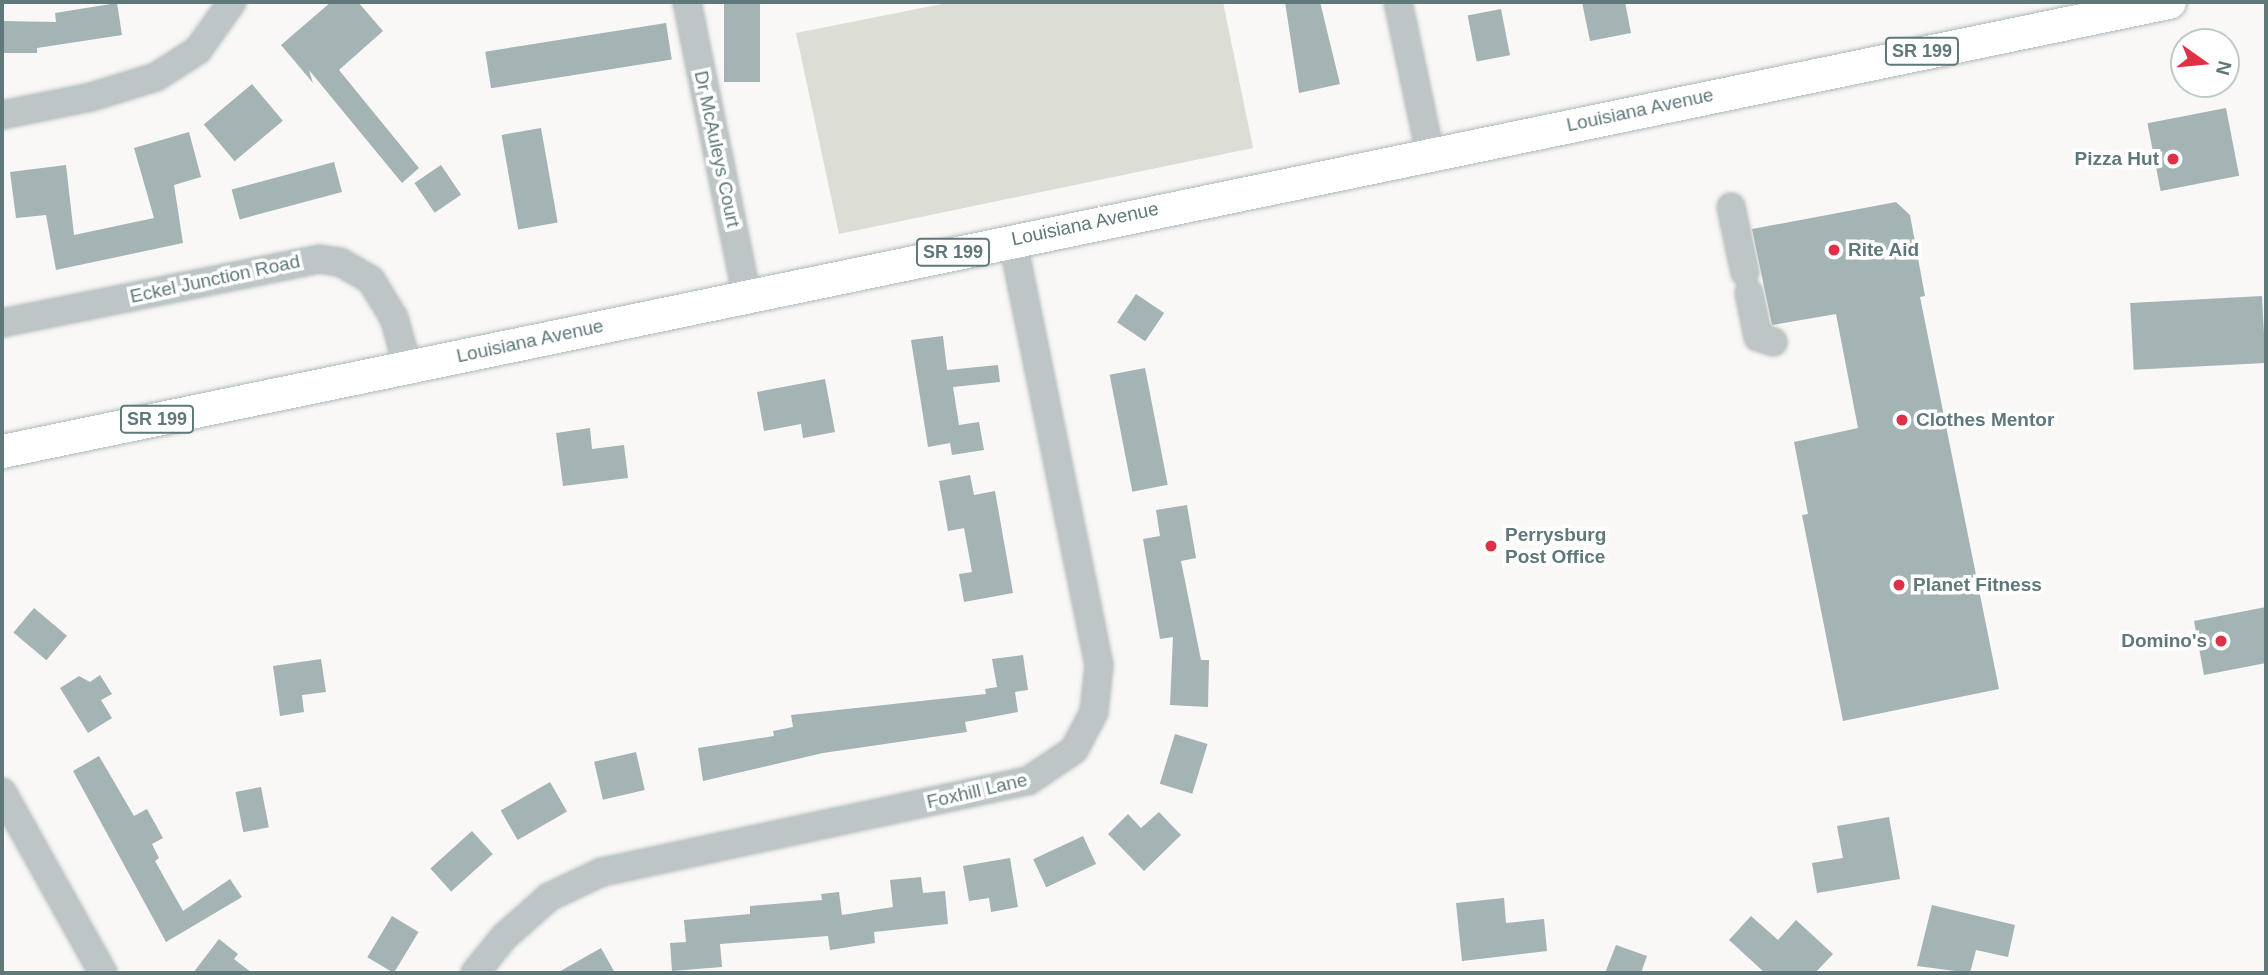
<!DOCTYPE html>
<style>
body{margin:0}
#map{position:relative;width:2268px;height:975px;overflow:hidden;background:#f9f8f6;font-family:Helvetica,sans-serif}
div>[style]{position:absolute}
.green>*{inset:0;background:#dcddd5}
.building>*{inset:0;background:#a4b3b3;transform-origin:0 0}
.roads{filter:drop-shadow(0 0 2px #afb8b9) drop-shadow(0 0 2px #afb8b9)}
.minor>*{height:26px;margin:-13px;padding:0 13px;transform-origin:13px;border-radius:13px;background:#bdc5c6}
.major>*{height:33px;margin:-16.5px;padding:0 16.5px;transform-origin:16.5px;border-radius:16.5px;background:#fff}
.dots>*{width:19px;height:19px;translate:-50% -50%;box-sizing:border-box;border:4px solid #fff;border-radius:50%}
span{translate:-50% -50%;white-space:nowrap;text-align:center;line-height:1.15;-webkit-text-stroke:7px #fff;paint-order:stroke}
.shield-label span{padding:2px 5px;background:#fff;border:2px solid;border-radius:5px;-webkit-text-stroke-width:0}
.shield-label{font-size:18px;color:#5f787a;font-weight:700}
.street-label{font-size:19px;color:#5f787a}
.poi-label{font-size:19px;color:#5f787a;font-weight:700}
.right{translate:-100% -50%;text-align:right}
.left{translate:0 -50%;text-align:left}
.frame{position:absolute;inset:0;border:4px solid #5f787a;pointer-events:none}
.north{position:absolute;left:2170px;top:28px;width:70px;height:70px;box-sizing:border-box;background:#fff;border:2px solid #bfc9ca;border-radius:50%;rotate:105deg;font-size:19px;font-weight:700;line-height:28px;text-align:center;color:#5f787a}
.north::after{content:'';display:block;margin:auto;width:24px;height:32px;background:#df3047;clip-path:polygon(50% 0,100% 100%,50% 72%,0 100%)}
</style>
<div id="map">
<div class="green">
<i style="clip-path:polygon(952px 2px,1223px 2px,1253px 148px,839px 234px,796px 33px)"></i>
</div>
<div class="building">
<i style="clip-path:polygon(331px 2px,358px 2px,383px 31px,339px 70px,419px 168px,402px 183px,309px 70px,313px 83px,281px 45px)"></i>
<i style="left:724px;top:2px;width:36px;height:80px"></i>
<i style="clip-path:polygon(1285px 2px,1320px 2px,1340px 84px,1299px 93px)"></i>
<i style="clip-path:polygon(1582px 2px,1625px 2px,1631px 33px,1590px 41px)"></i>
<i style="clip-path:polygon(117px 3px,122px 35px,37px 48px,37px 53px,2px 53px,2px 21px,56px 22px,55px 13px)"></i>
<i style="left:1501px;top:9px;width:47px;height:34px;rotate:79deg"></i>
<i style="left:666px;top:23px;width:37px;height:183px;rotate:81deg"></i>
<i style="left:252px;top:84px;width:48px;height:63px;rotate:50deg"></i>
<i style="left:2226px;top:108px;width:69px;height:80px;rotate:79deg"></i>
<i style="left:541px;top:128px;width:96px;height:40px;rotate:80deg"></i>
<i style="clip-path:polygon(189px 132px,201px 177px,174px 185px,183px 243px,56px 270px,46px 215px,16px 218px,10px 172px,66px 165px,74px 235px,154px 218px,134px 148px)"></i>
<i style="left:334px;top:162px;width:31px;height:106px;rotate:75deg"></i>
<i style="left:441px;top:165px;width:36px;height:32px;rotate:56deg"></i>
<i style="clip-path:polygon(1896px 202px,1910px 215px,1925px 296px,1920px 297px,1999px 689px,1843px 721px,1802px 515px,1808px 514px,1794px 442px,1858px 428px,1836px 314px,1772px 325px,1752px 229px)"></i>
<i style="left:1136px;top:294px;width:34px;height:34px;rotate:34deg"></i>
<i style="left:2262px;top:296px;width:67px;height:132px;rotate:87deg"></i>
<i style="clip-path:polygon(943px 336px,947px 370px,998px 365px,1000px 382px,953px 387px,959px 425px,979px 422px,984px 450px,952px 455px,950px 443px,928px 447px,911px 340px)"></i>
<i style="left:1145px;top:368px;width:119px;height:36px;rotate:79deg"></i>
<i style="clip-path:polygon(825px 379px,835px 432px,803px 438px,801px 424px,764px 431px,757px 392px)"></i>
<i style="clip-path:polygon(590px 428px,592px 449px,624px 445px,628px 478px,563px 486px,556px 433px)"></i>
<i style="clip-path:polygon(970px 475px,974px 495px,995px 491px,1013px 593px,964px 602px,959px 574px,972px 572px,964px 528px,948px 531px,939px 481px)"></i>
<i style="clip-path:polygon(1187px 505px,1196px 558px,1181px 561px,1201px 660px,1209px 660px,1208px 707px,1170px 705px,1173px 637px,1160px 639px,1143px 539px,1160px 536px,1156px 510px)"></i>
<i style="clip-path:polygon(2266px 607px,2266px 663px,2204px 675px,2194px 621px)"></i>
<i style="left:34px;top:608px;width:43px;height:32px;rotate:40deg"></i>
<i style="clip-path:polygon(1023px 655px,1028px 690px,1015px 692px,1018px 712px,965px 722px,967px 732px,823px 753px,703px 781px,698px 748px,774px 736px,773px 731px,793px 727px,791px 715px,986px 694px,985px 689px,997px 687px,992px 659px)"></i>
<i style="clip-path:polygon(321px 659px,326px 692px,302px 695px,304px 712px,280px 716px,273px 666px)"></i>
<i style="clip-path:polygon(100px 675px,112px 694px,101px 700px,112px 718px,88px 733px,60px 688px,79px 676px,90px 682px)"></i>
<i style="left:1175px;top:734px;width:34px;height:52px;rotate:17deg"></i>
<i style="left:636px;top:752px;width:39px;height:43px;rotate:77deg"></i>
<i style="clip-path:polygon(99px 756px,134px 816px,147px 809px,163px 838px,152px 844px,159px 858px,155px 861px,183px 911px,230px 879px,242px 897px,166px 942px,73px 771px)"></i>
<i style="left:550px;top:782px;width:34px;height:57px;rotate:60deg"></i>
<i style="left:261px;top:787px;width:41px;height:26px;rotate:79deg"></i>
<i style="clip-path:polygon(1159px 812px,1181px 835px,1144px 871px,1108px 834px,1128px 814px,1141px 828px)"></i>
<i style="clip-path:polygon(1889px 817px,1900px 879px,1817px 893px,1812px 863px,1843px 858px,1837px 826px)"></i>
<i style="left:472px;top:831px;width:31px;height:56px;rotate:48deg"></i>
<i style="left:1083px;top:836px;width:31px;height:55px;rotate:65deg"></i>
<i style="clip-path:polygon(1010px 858px,1018px 907px,991px 912px,989px 898px,969px 901px,963px 866px)"></i>
<i style="clip-path:polygon(921px 877px,923px 893px,945px 891px,948px 924px,874px 932px,875px 943px,830px 950px,828px 936px,720px 944px,722px 967px,672px 971px,670px 943px,686px 942px,684px 920px,750px 914px,750px 906px,822px 900px,821px 894px,839px 892px,842px 915px,893px 907px,890px 880px)"></i>
<i style="clip-path:polygon(1504px 898px,1506px 923px,1544px 919px,1547px 951px,1462px 961px,1456px 903px)"></i>
<i style="clip-path:polygon(1932px 905px,2015px 925px,2008px 957px,1976px 950px,1970px 973px,1917px 966px)"></i>
<i style="left:392px;top:916px;width:31px;height:48px;rotate:31deg"></i>
<i style="clip-path:polygon(1751px 916px,1778px 940px,1796px 920px,1833px 954px,1815px 973px,1765px 973px,1729px 940px)"></i>
<i style="clip-path:polygon(219px 939px,238px 954px,234px 959px,252px 973px,193px 973px)"></i>
<i style="clip-path:polygon(1616px 945px,1647px 956px,1641px 973px,1605px 973px)"></i>
<i style="clip-path:polygon(601px 948px,615px 973px,557px 973px)"></i>
</div>
<div class="roads">
<div class="minor">
<i style="left:687px;top:2px;width:300px;rotate:78.5deg"></i>
<i style="left:1398px;top:2px;width:154px;rotate:78deg"></i>
<i style="left:2px;top:115px;width:91px;rotate:-11.4deg"></i>
<i style="left:91px;top:97px;width:68px;rotate:-17.1deg"></i>
<i style="left:156px;top:77px;width:50px;rotate:-32.7deg"></i>
<i style="left:198px;top:50px;width:59px;rotate:-54.7deg"></i>
<i style="left:1731px;top:207px;width:67px;rotate:78deg"></i>
<i style="left:1749px;top:293px;width:45px;rotate:78.4deg"></i>
<i style="left:1758px;top:337px;width:16px;rotate:18deg"></i>
<i style="left:2px;top:323px;width:324px;rotate:-11.4deg"></i>
<i style="left:320px;top:259px;width:20px;rotate:9deg"></i>
<i style="left:340px;top:262px;width:36px;rotate:30deg"></i>
<i style="left:371px;top:280px;width:44px;rotate:58.8deg"></i>
<i style="left:394px;top:318px;width:51px;rotate:74.1deg"></i>
<i style="left:2px;top:792px;width:207px;rotate:60.8deg"></i>
<i style="left:475px;top:973px;width:46px;rotate:-51.1deg"></i>
<i style="left:504px;top:937px;width:60px;rotate:-41.6deg"></i>
<i style="left:549px;top:897px;width:59px;rotate:-25.3deg"></i>
<i style="left:602px;top:872px;width:436px;rotate:-12.1deg"></i>
<i style="left:1028px;top:781px;width:55px;rotate:-34deg"></i>
<i style="left:1074px;top:750px;width:43px;rotate:-62.2deg"></i>
<i style="left:1094px;top:712px;width:47px;rotate:-83.9deg"></i>
<i style="left:1099px;top:665px;width:435px;rotate:-101.5deg"></i>
</div>
<div class="major">
<i style="left:2px;top:451px;width:2213px;rotate:-11.71deg"></i>
</div>
</div>
<div class="dots">
<i style="left:2173px;top:159px;background:#df3047"></i>
<i style="left:1834px;top:250px;background:#df3047"></i>
<i style="left:1902px;top:420px;background:#df3047"></i>
<i style="left:1491px;top:546px;background:#df3047"></i>
<i style="left:1899px;top:585px;background:#df3047"></i>
<i style="left:2221px;top:641px;background:#df3047"></i>
</div>
<div class="shield-label">
<span style="left:1922px;top:51px">SR 199</span>
<span style="left:953px;top:252px">SR 199</span>
<span style="left:157px;top:419px">SR 199</span>
</div>
<div class="street-label">
<span style="left:1640px;top:110px;rotate:-12deg">Louisiana Avenue</span>
<span style="left:717px;top:149px;rotate:78deg">Dr McAuleys Court</span>
<span style="left:1085px;top:224px;rotate:-12deg">Louisiana Avenue</span>
<span style="left:215px;top:279px;rotate:-12deg">Eckel Junction Road</span>
<span style="left:530px;top:341px;rotate:-12deg">Louisiana Avenue</span>
<span style="left:977px;top:791px;rotate:-13deg">Foxhill Lane</span>
</div>
<div class="poi-label">
<span class="right" style="left:2159px;top:159px">Pizza Hut</span>
<span class="left" style="left:1848px;top:250px">Rite Aid</span>
<span class="left" style="left:1916px;top:420px">Clothes Mentor</span>
<span class="left" style="left:1505px;top:546px">Perrysburg<br>Post Office</span>
<span class="left" style="left:1913px;top:585px">Planet Fitness</span>
<span class="right" style="left:2207px;top:641px">Domino's</span>
</div>
<div class="frame"></div>
<div class="north">N</div>
</div>
